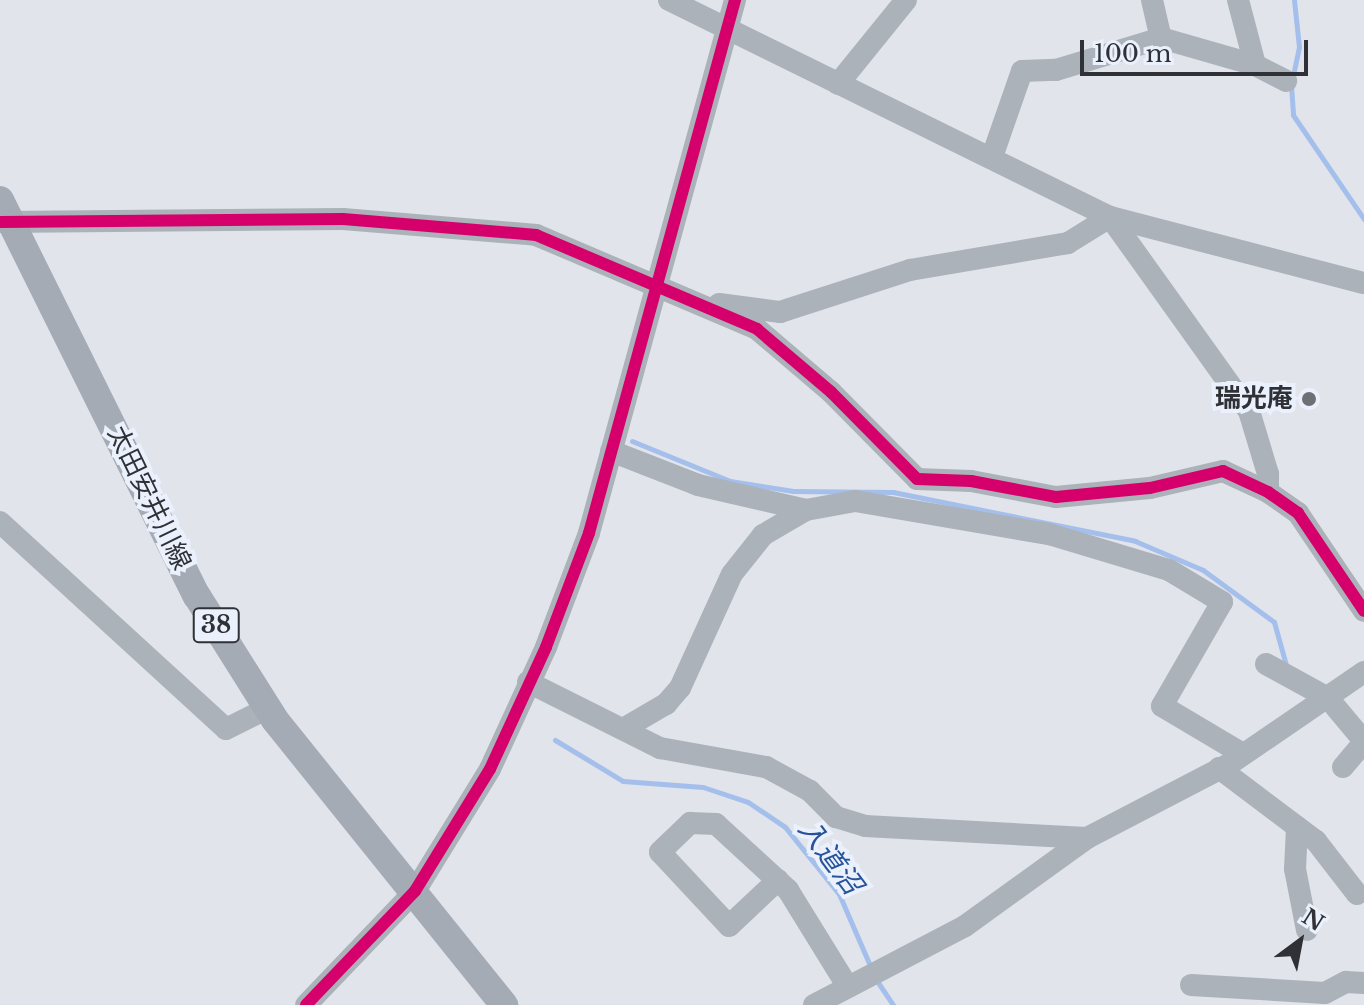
<!DOCTYPE html>
<meta charset="utf-8">
<style>
body{margin:0}
#map{position:relative;width:1364px;height:1005px;overflow:hidden;background:#e1e4ea;font-family:"Libre Baskerville","Noto Sans JP",serif}
div>[style]{position:absolute}
.stream>*{height:5px;margin:-2.5px;padding:0 2.5px;transform-origin:2.5px;border-radius:2.5px;background:#a4bfeb}
.minor>*{height:22px;margin:-11px;padding:0 11px;transform-origin:11px;border-radius:11px;background:#acb2ba}
.major>*{height:28px;margin:-14px;padding:0 14px;transform-origin:14px;border-radius:14px;background:#a5abb5}
.cycleway>*{height:12px;margin:-6px;padding:0 6px;transform-origin:6px;border-radius:6px;background:#d6006c}
.dots>*{width:22px;height:22px;translate:-50% -50%;box-sizing:border-box;border:4px solid #eaf1fc;border-radius:50%}
span{translate:-50% -50%;white-space:nowrap;text-align:center;line-height:1.15;-webkit-text-stroke:8px #eaf1fc;paint-order:stroke}
.shield-label span{padding:2px 6px;background:#eaf1fc;border:2px solid;border-radius:6px;-webkit-text-stroke-width:0}
.shield-label{font-size:24px;color:#2f3136;font-weight:700}
.poi-label{font-size:26px;color:#2f3136;font-weight:700}
.right{translate:-100% -50%;text-align:right}
.street-label{font-size:26px;color:#2f3136}
.water-label{font-size:28px;color:#27539a;font-style:italic}
.north{position:absolute;left:1260px;top:901px;width:80px;height:80px;-webkit-text-stroke:6px #eaf1fc;paint-order:stroke;rotate:32deg;font-size:22px;font-weight:700;line-height:32px;text-align:center;color:#2f3136}
.north::after{content:'';display:block;margin:auto;width:28px;height:36px;background:#2f3136;clip-path:polygon(50% 0,100% 100%,50% 72%,0 100%)}
.scale{position:absolute;left:1080px;top:40px;width:228px;height:36px;box-sizing:border-box;border:4px solid #2f3136;border-top:0;padding-left:10px;font-size:24px;line-height:28px;white-space:nowrap;color:#2f3136;-webkit-text-stroke:6px #eaf1fc;paint-order:stroke}
</style>
<div id="map">
<div class="stream">
<i style="left:1294px;top:0;width:47px;rotate:83.9deg"></i>
<i style="left:1299px;top:47px;width:39px;rotate:102deg"></i>
<i style="left:1291px;top:85px;width:30px;rotate:86deg"></i>
<i style="left:1293px;top:115px;width:126px;rotate:55.7deg"></i>
<i style="left:632px;top:441px;width:106px;rotate:22.2deg"></i>
<i style="left:730px;top:481px;width:64px;rotate:9deg"></i>
<i style="left:793px;top:491px;width:100px;rotate:0.6deg"></i>
<i style="left:893px;top:492px;width:247px;rotate:11.4deg"></i>
<i style="left:1135px;top:541px;width:74px;rotate:23.1deg"></i>
<i style="left:1203px;top:570px;width:88px;rotate:36.2deg"></i>
<i style="left:1274px;top:622px;width:45px;rotate:74.4deg"></i>
<i style="left:555px;top:740px;width:79px;rotate:31.1deg"></i>
<i style="left:623px;top:781px;width:80px;rotate:4.3deg"></i>
<i style="left:703px;top:787px;width:47px;rotate:18.4deg"></i>
<i style="left:748px;top:802px;width:45px;rotate:34deg"></i>
<i style="left:785px;top:827px;width:86px;rotate:51.1deg"></i>
<i style="left:839px;top:894px;width:81px;rotate:66.6deg"></i>
<i style="left:877px;top:981px;width:29px;rotate:56deg"></i>
</div>
<div class="minor">
<i style="left:669px;top:0;width:491px;rotate:26.2deg"></i>
<i style="left:1110px;top:217px;width:262px;rotate:14.6deg"></i>
<i style="left:1152px;top:0;width:39px;rotate:77deg"></i>
<i style="left:1238px;top:0;width:67px;rotate:75.3deg"></i>
<i style="left:838px;top:84px;width:108px;rotate:-51deg"></i>
<i style="left:992px;top:157px;width:91px;rotate:-70.8deg"></i>
<i style="left:1022px;top:71px;width:34px;rotate:-2deg"></i>
<i style="left:1056px;top:70px;width:110px;rotate:-16.9deg"></i>
<i style="left:1161px;top:38px;width:98px;rotate:16deg"></i>
<i style="left:1255px;top:65px;width:35px;rotate:27deg"></i>
<i style="left:1110px;top:217px;width:239px;rotate:54.4deg"></i>
<i style="left:1249px;top:411px;width:66px;rotate:73.2deg"></i>
<i style="left:1268px;top:474px;width:18px;rotate:90deg"></i>
<i style="left:0;top:222px;width:343px;rotate:-0.5deg"></i>
<i style="left:343px;top:219px;width:194px;rotate:4.7deg"></i>
<i style="left:536px;top:235px;width:240px;rotate:23deg"></i>
<i style="left:757px;top:329px;width:97px;rotate:40.4deg"></i>
<i style="left:831px;top:392px;width:122px;rotate:45.3deg"></i>
<i style="left:917px;top:479px;width:54px;rotate:2.1deg"></i>
<i style="left:971px;top:481px;width:86px;rotate:10.7deg"></i>
<i style="left:1056px;top:497px;width:94px;rotate:-5.5deg"></i>
<i style="left:1150px;top:488px;width:75px;rotate:-13.1deg"></i>
<i style="left:1223px;top:471px;width:50px;rotate:25deg"></i>
<i style="left:1268px;top:492px;width:37px;rotate:35deg"></i>
<i style="left:1298px;top:513px;width:118px;rotate:56deg"></i>
<i style="left:719px;top:304px;width:62px;rotate:7.5deg"></i>
<i style="left:780px;top:312px;width:137px;rotate:-17.9deg"></i>
<i style="left:910px;top:270px;width:160px;rotate:-9.7deg"></i>
<i style="left:1068px;top:243px;width:49px;rotate:-31.8deg"></i>
<i style="left:611px;top:451px;width:93px;rotate:21.3deg"></i>
<i style="left:698px;top:485px;width:111px;rotate:13deg"></i>
<i style="left:0;top:522px;width:306px;rotate:42.5deg"></i>
<i style="left:226px;top:729px;width:47px;rotate:-26.6deg"></i>
<i style="left:1266px;top:664px;width:71px;rotate:28.7deg"></i>
<i style="left:1328px;top:698px;width:56px;rotate:50.1deg"></i>
<i style="left:528px;top:682px;width:148px;rotate:26.6deg"></i>
<i style="left:660px;top:748px;width:108px;rotate:10.2deg"></i>
<i style="left:766px;top:767px;width:50px;rotate:28.6deg"></i>
<i style="left:810px;top:791px;width:37px;rotate:45deg"></i>
<i style="left:836px;top:817px;width:30px;rotate:17deg"></i>
<i style="left:865px;top:826px;width:222px;rotate:3.1deg"></i>
<i style="left:623px;top:729px;width:50px;rotate:-30.2deg"></i>
<i style="left:666px;top:704px;width:21px;rotate:-49deg"></i>
<i style="left:680px;top:688px;width:125px;rotate:-65.5deg"></i>
<i style="left:732px;top:574px;width:50px;rotate:-51.5deg"></i>
<i style="left:763px;top:535px;width:50px;rotate:-30.2deg"></i>
<i style="left:806px;top:510px;width:50px;rotate:-10.4deg"></i>
<i style="left:855px;top:501px;width:197px;rotate:9.7deg"></i>
<i style="left:1049px;top:534px;width:125px;rotate:16.7deg"></i>
<i style="left:1169px;top:570px;width:62px;rotate:31.1deg"></i>
<i style="left:1222px;top:602px;width:120px;rotate:120deg"></i>
<i style="left:1162px;top:706px;width:94px;rotate:30.7deg"></i>
<i style="left:1343px;top:767px;width:33px;rotate:-50deg"></i>
<i style="left:1219px;top:768px;width:121px;rotate:37deg"></i>
<i style="left:1316px;top:841px;width:67px;rotate:52.3deg"></i>
<i style="left:1297px;top:827px;width:42px;rotate:92.7deg"></i>
<i style="left:1295px;top:869px;width:62px;rotate:78.9deg"></i>
<i style="left:778px;top:880px;width:67px;rotate:136.8deg"></i>
<i style="left:729px;top:926px;width:101px;rotate:-133deg"></i>
<i style="left:660px;top:852px;width:42px;rotate:-44deg"></i>
<i style="left:690px;top:823px;width:26px;rotate:2deg"></i>
<i style="left:716px;top:824px;width:98px;rotate:42.5deg"></i>
<i style="left:788px;top:890px;width:114px;rotate:58.3deg"></i>
<i style="left:1191px;top:985px;width:134px;rotate:3.4deg"></i>
<i style="left:1325px;top:993px;width:24px;rotate:-28deg"></i>
<i style="left:1346px;top:982px;width:18px;rotate:3deg"></i>
<i style="left:306px;top:1005px;width:158px;rotate:-46.3deg"></i>
<i style="left:415px;top:891px;width:143px;rotate:-58.4deg"></i>
<i style="left:490px;top:769px;width:134px;rotate:-65.3deg"></i>
<i style="left:546px;top:647px;width:122px;rotate:-69.3deg"></i>
<i style="left:589px;top:533px;width:553px;rotate:-74.68deg"></i>
<i style="left:814px;top:1005px;width:170px;rotate:-27.6deg"></i>
<i style="left:965px;top:926px;width:150px;rotate:-35.8deg"></i>
<i style="left:1087px;top:838px;width:162px;rotate:-27.5deg"></i>
<i style="left:1231px;top:763px;width:161px;rotate:-34.4deg"></i>
</div>
<div class="major">
<i style="left:0;top:200px;width:442px;rotate:63.6deg"></i>
<i style="left:197px;top:596px;width:146px;rotate:57.8deg"></i>
<i style="left:275px;top:720px;width:366px;rotate:51.2deg"></i>
</div>
<div class="cycleway">
<i style="left:0;top:222px;width:343px;rotate:-0.5deg"></i>
<i style="left:343px;top:219px;width:194px;rotate:4.7deg"></i>
<i style="left:536px;top:235px;width:240px;rotate:23deg"></i>
<i style="left:757px;top:329px;width:97px;rotate:40.4deg"></i>
<i style="left:831px;top:392px;width:122px;rotate:45.3deg"></i>
<i style="left:917px;top:479px;width:54px;rotate:2.1deg"></i>
<i style="left:971px;top:481px;width:86px;rotate:10.7deg"></i>
<i style="left:1056px;top:497px;width:94px;rotate:-5.5deg"></i>
<i style="left:1150px;top:488px;width:75px;rotate:-13.1deg"></i>
<i style="left:1223px;top:471px;width:50px;rotate:25deg"></i>
<i style="left:1268px;top:492px;width:37px;rotate:35deg"></i>
<i style="left:1298px;top:513px;width:118px;rotate:56deg"></i>
<i style="left:306px;top:1005px;width:158px;rotate:-46.3deg"></i>
<i style="left:415px;top:891px;width:143px;rotate:-58.4deg"></i>
<i style="left:490px;top:769px;width:134px;rotate:-65.3deg"></i>
<i style="left:546px;top:647px;width:122px;rotate:-69.3deg"></i>
<i style="left:589px;top:533px;width:553px;rotate:-74.68deg"></i>
</div>
<div class="dots">
<i style="left:1309px;top:399px;background:#6d7075"></i>
</div>
<div class="shield-label">
<span style="left:216px;top:625px">38</span>
</div>
<div class="poi-label">
<span class="right" style="left:1293px;top:399px">瑞光庵</span>
</div>
<div class="street-label">
<span style="left:149px;top:498px;rotate:64deg">太田安井川線</span>
</div>
<div class="water-label">
<span style="left:830px;top:857px;rotate:53deg">入道沼</span>
</div>
<div class="north">N</div>
<div class="scale">100 m</div>
</div>
